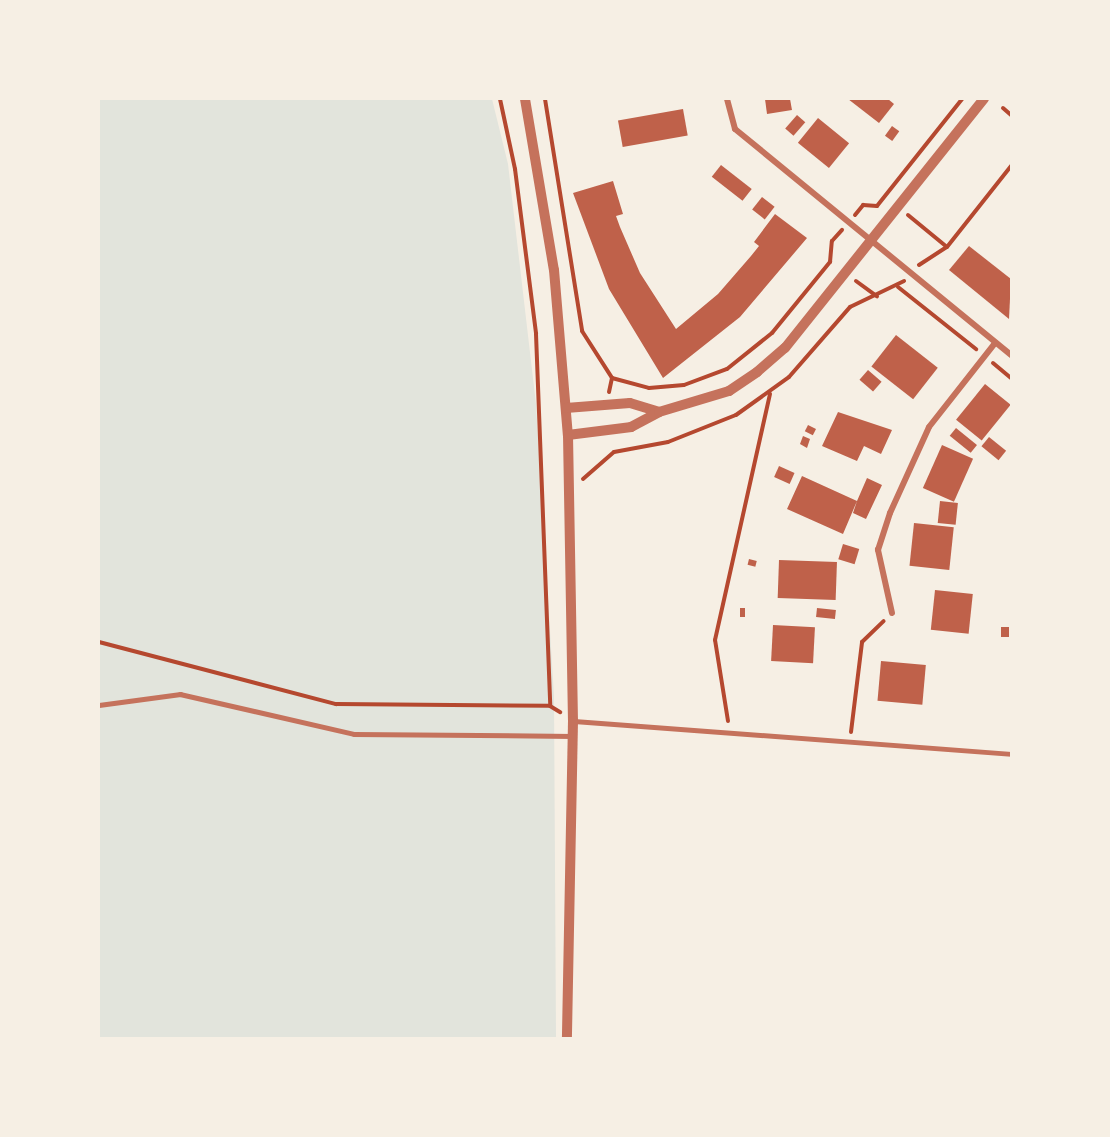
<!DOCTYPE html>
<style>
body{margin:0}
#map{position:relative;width:1110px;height:1137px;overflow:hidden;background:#f6efe4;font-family:Poppins,sans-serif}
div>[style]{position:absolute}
.green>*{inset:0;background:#e2e4dc}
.building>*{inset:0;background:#bf614a;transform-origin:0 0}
.path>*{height:4px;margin:-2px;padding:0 2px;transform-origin:2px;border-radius:2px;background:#b5482f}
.service>*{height:4.5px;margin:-2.25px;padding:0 2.25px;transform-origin:2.25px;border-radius:2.25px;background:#c5725c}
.minor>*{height:6px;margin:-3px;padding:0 3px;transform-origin:3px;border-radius:3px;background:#c5725c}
.tertiary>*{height:10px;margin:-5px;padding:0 5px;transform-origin:5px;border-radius:5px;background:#c5725c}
span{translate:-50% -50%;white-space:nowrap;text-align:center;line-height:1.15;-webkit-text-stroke:4.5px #f6efe4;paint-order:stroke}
.frame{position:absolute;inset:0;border:100px solid #f6efe4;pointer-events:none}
</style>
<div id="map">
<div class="green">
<i style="clip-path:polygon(99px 99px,492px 99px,508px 164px,536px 404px,554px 696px,556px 1038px,99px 1038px)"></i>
</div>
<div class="building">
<i style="clip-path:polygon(765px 99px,790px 99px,792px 110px,767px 114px)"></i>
<i style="clip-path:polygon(848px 99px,888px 99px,894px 104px,879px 123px)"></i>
<i style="left:683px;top:109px;width:27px;height:66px;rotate:80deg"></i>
<i style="left:797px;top:115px;width:11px;height:18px;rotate:41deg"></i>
<i style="left:818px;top:118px;width:40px;height:32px;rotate:39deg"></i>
<i style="left:892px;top:126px;width:9px;height:12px;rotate:36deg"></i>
<i style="left:721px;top:165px;width:39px;height:15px;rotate:38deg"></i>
<i style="clip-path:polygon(613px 181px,623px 214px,616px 216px,620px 227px,640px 273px,676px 329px,718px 294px,751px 256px,759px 246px,754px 242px,775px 214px,807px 238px,740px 317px,663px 378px,609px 289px,573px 193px)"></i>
<i style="left:762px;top:197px;width:16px;height:16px;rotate:38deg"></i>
<i style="clip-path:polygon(969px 246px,1011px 279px,1009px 319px,949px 270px)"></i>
<i style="left:896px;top:335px;width:53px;height:40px;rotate:38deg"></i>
<i style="left:868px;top:370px;width:18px;height:13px;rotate:41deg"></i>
<i style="left:985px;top:384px;width:33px;height:46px;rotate:39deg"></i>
<i style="clip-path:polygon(838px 412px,892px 430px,881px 454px,864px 446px,857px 461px,822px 446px)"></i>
<i style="left:808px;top:425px;width:9px;height:7px;rotate:27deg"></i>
<i style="left:956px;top:428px;width:27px;height:10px;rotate:39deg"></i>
<i style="clip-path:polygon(803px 436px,810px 439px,807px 448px,800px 444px)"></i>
<i style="left:989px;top:437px;width:22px;height:12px;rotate:39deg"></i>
<i style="left:942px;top:445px;width:34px;height:47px;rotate:24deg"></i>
<i style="left:779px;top:466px;width:17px;height:12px;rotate:24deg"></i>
<i style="clip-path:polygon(802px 476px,857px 501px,867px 478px,882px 485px,866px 519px,853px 513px,857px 501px,843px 534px,787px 509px)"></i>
<i style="left:940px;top:501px;width:18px;height:22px;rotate:6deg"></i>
<i style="left:914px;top:523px;width:40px;height:43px;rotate:6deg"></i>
<i style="left:843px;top:544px;width:17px;height:16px;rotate:17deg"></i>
<i style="left:749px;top:559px;width:8px;height:6px;rotate:14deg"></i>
<i style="left:779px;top:560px;width:58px;height:38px;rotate:2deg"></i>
<i style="left:935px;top:590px;width:38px;height:40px;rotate:6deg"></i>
<i style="left:740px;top:608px;width:5px;height:9px"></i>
<i style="left:817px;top:608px;width:19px;height:9px;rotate:6deg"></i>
<i style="left:773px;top:625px;width:42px;height:36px;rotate:3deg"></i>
<i style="left:1001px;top:627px;width:8px;height:10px"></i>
<i style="left:881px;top:661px;width:45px;height:40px;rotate:5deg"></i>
</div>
<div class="path">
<i style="left:500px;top:99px;width:72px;rotate:77.9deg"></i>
<i style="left:515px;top:169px;width:166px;rotate:82.7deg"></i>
<i style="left:536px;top:334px;width:372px;rotate:87.8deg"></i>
<i style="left:545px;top:99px;width:235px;rotate:80.9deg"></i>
<i style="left:582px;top:331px;width:56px;rotate:57.4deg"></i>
<i style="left:612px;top:378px;width:38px;rotate:15deg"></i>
<i style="left:649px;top:388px;width:35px;rotate:-5deg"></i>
<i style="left:684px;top:385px;width:46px;rotate:-20.4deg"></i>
<i style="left:727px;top:369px;width:58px;rotate:-38.7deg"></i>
<i style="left:772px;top:333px;width:92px;rotate:-50.8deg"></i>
<i style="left:830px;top:262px;width:21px;rotate:-85deg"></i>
<i style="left:832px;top:241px;width:15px;rotate:-48deg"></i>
<i style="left:1003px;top:108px;width:11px;rotate:41deg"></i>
<i style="left:855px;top:215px;width:13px;rotate:-51deg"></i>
<i style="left:863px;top:205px;width:14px;rotate:4deg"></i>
<i style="left:877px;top:206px;width:137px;rotate:-51.5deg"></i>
<i style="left:908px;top:215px;width:50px;rotate:39.4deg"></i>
<i style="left:919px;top:265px;width:33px;rotate:-33deg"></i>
<i style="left:947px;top:247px;width:103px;rotate:-51.7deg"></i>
<i style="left:856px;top:281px;width:26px;rotate:36deg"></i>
<i style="left:898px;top:287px;width:100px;rotate:38.5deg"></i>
<i style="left:993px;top:363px;width:23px;rotate:40deg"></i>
<i style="left:609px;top:392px;width:14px;rotate:-78deg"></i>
<i style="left:583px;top:479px;width:41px;rotate:-41.1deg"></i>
<i style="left:614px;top:452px;width:55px;rotate:-10.5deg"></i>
<i style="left:668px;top:442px;width:73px;rotate:-21.7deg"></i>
<i style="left:736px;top:415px;width:65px;rotate:-35.6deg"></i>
<i style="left:789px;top:377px;width:93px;rotate:-48.9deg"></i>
<i style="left:850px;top:307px;width:60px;rotate:-25.7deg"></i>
<i style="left:99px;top:642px;width:245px;rotate:14.7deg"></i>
<i style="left:336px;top:704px;width:214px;rotate:0.5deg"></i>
<i style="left:550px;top:706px;width:12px;rotate:31deg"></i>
<i style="left:728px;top:721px;width:82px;rotate:-99.1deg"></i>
<i style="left:715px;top:640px;width:252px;rotate:-77.4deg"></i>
<i style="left:851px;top:732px;width:91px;rotate:-83deg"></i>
<i style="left:862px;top:642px;width:30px;rotate:-44deg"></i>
</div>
<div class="service">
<i style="left:99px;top:705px;width:82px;rotate:-7.7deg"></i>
<i style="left:180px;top:694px;width:179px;rotate:12.9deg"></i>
<i style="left:354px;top:734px;width:219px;rotate:0.5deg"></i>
<i style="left:574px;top:721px;width:438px;rotate:4.3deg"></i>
</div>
<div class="minor">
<i style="left:727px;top:99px;width:31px;rotate:75deg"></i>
<i style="left:735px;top:129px;width:357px;rotate:39.3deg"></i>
<i style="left:892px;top:613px;width:65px;rotate:-102.5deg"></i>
<i style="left:878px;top:550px;width:39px;rotate:-72deg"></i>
<i style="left:890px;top:513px;width:94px;rotate:-65.6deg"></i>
<i style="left:929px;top:427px;width:107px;rotate:-51.8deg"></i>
</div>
<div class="tertiary">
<i style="left:525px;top:99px;width:173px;rotate:80.4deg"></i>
<i style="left:554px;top:270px;width:166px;rotate:85.2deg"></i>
<i style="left:568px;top:435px;width:286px;rotate:89deg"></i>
<i style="left:573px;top:721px;width:317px;rotate:91.1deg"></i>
<i style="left:566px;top:408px;width:64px;rotate:-4.5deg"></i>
<i style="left:630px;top:403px;width:30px;rotate:17deg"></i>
<i style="left:568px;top:435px;width:64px;rotate:-7.2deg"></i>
<i style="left:631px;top:427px;width:32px;rotate:-28deg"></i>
<i style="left:659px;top:412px;width:73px;rotate:-16.7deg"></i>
<i style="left:729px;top:391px;width:34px;rotate:-34deg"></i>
<i style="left:757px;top:372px;width:37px;rotate:-41deg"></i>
<i style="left:785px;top:348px;width:319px;rotate:-51.4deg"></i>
</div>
<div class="frame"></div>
</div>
